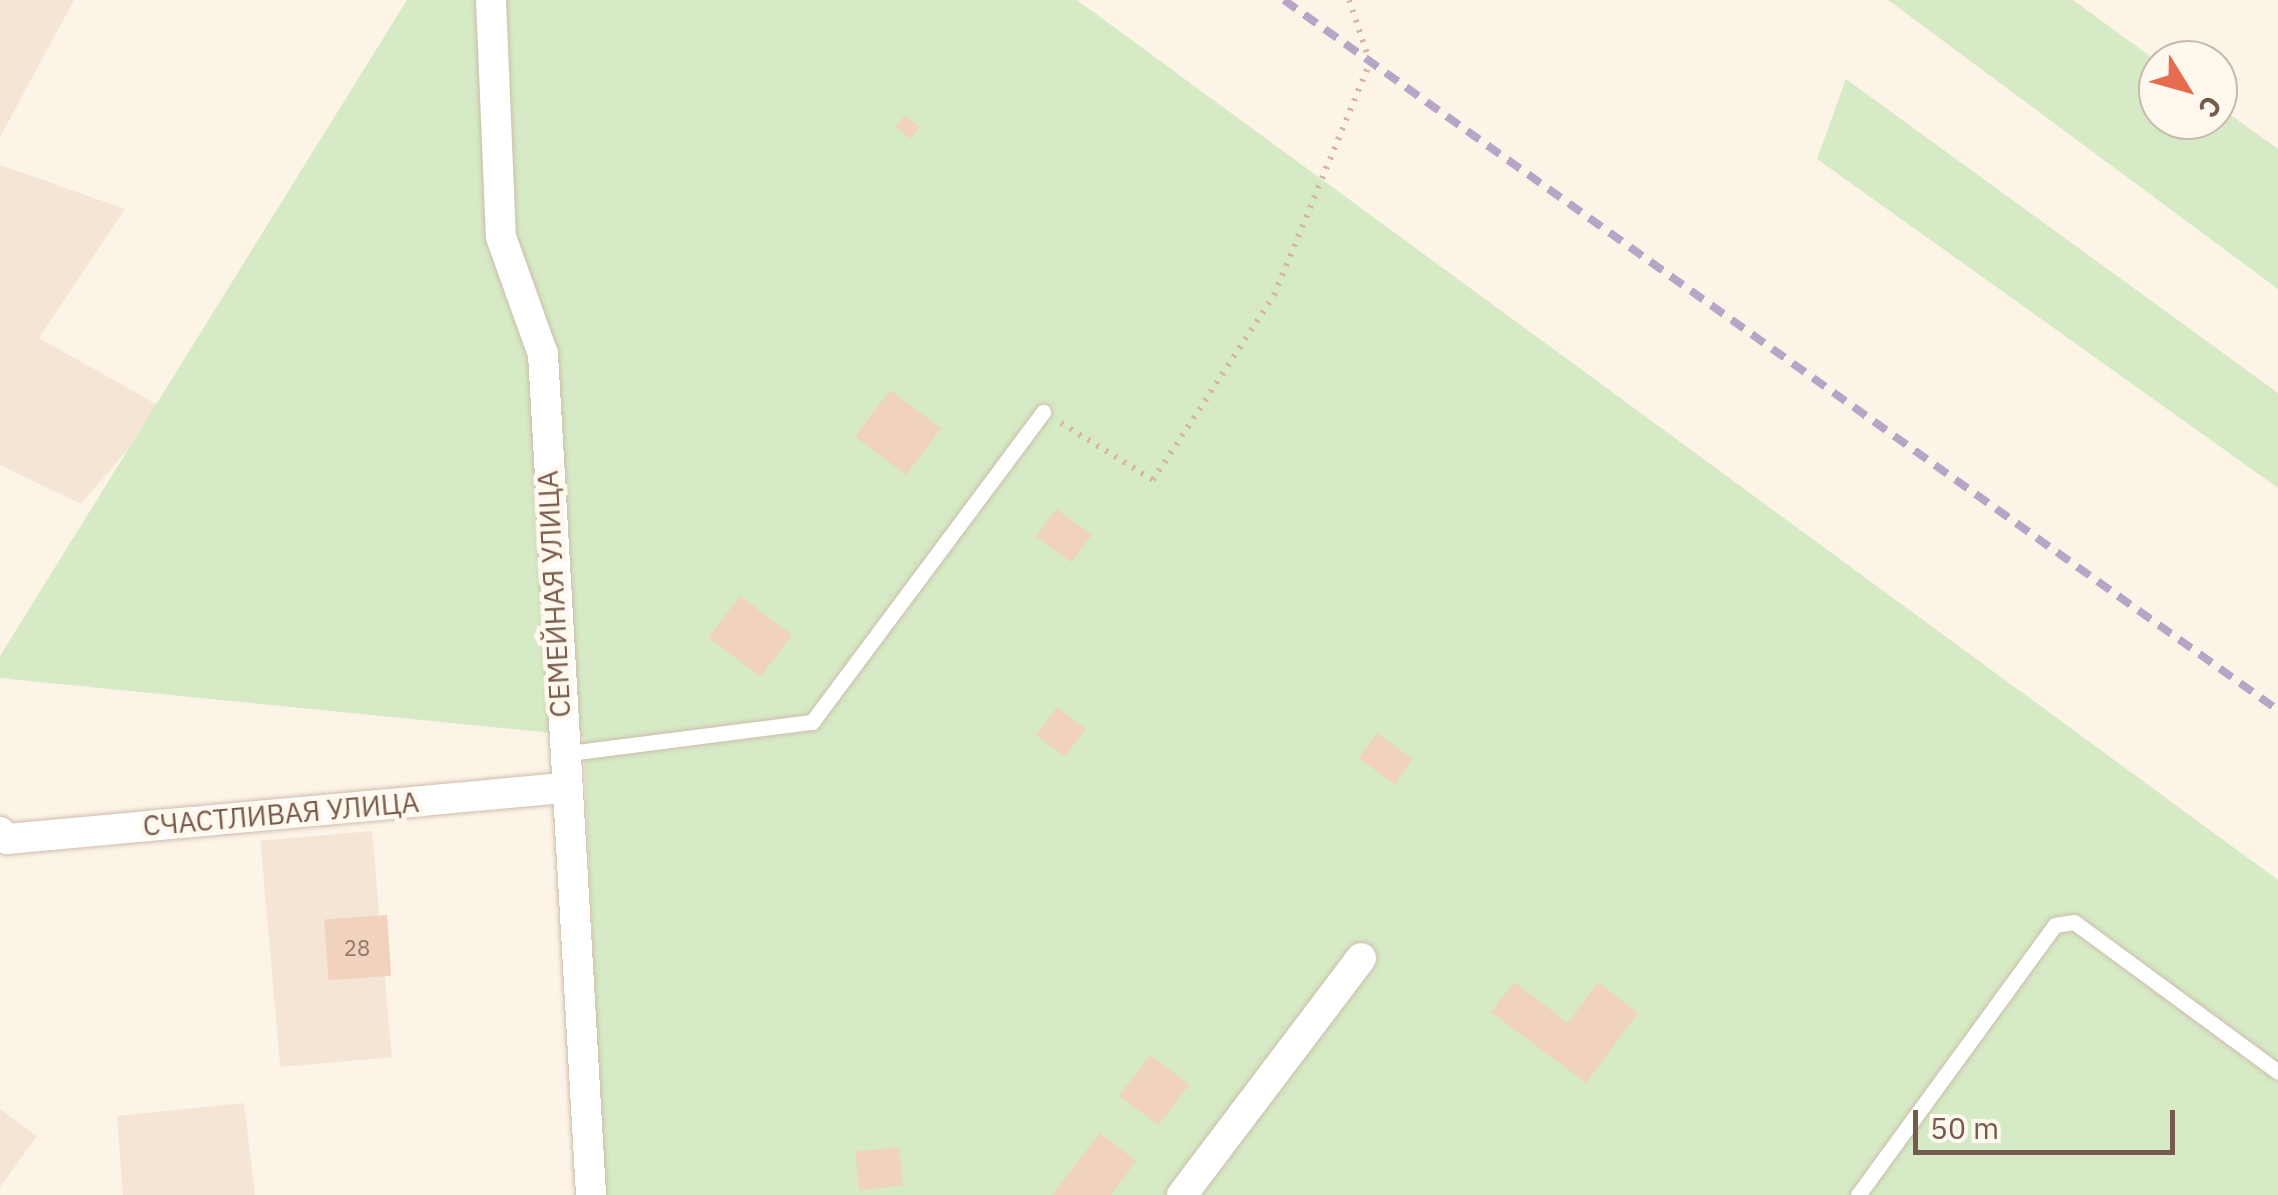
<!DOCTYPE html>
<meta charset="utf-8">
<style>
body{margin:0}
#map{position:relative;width:2278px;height:1195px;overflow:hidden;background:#fcf4e7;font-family:"IBM Plex Sans",sans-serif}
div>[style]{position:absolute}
.residential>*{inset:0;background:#f4e5d5;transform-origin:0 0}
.green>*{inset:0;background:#d5eac5}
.building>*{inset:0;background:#f1d2bf;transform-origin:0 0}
.path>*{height:6px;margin-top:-3px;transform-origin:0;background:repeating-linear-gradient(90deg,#d7b5a2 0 2.5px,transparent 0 10.5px)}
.roads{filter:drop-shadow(0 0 2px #cebbad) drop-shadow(0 0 2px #cebbad)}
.lane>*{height:15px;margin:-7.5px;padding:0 7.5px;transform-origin:7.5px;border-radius:7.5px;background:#fff}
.street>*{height:30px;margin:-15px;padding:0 15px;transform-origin:15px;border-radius:15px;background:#fff}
.rail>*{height:8px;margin-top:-4px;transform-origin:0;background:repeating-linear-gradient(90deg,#b6a5c6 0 15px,transparent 0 25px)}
span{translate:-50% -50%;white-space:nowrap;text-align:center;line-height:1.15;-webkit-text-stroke:9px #fff8ee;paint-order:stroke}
.number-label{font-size:22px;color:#957868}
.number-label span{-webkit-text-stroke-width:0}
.street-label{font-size:28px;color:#765a4b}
.north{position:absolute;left:2138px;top:40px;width:100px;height:100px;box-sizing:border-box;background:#fff8ee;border:2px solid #c8b9ad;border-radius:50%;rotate:127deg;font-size:28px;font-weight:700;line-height:40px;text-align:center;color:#765a4b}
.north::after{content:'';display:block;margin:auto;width:35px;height:45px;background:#e56c4e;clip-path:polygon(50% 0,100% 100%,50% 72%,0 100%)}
.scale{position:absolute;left:1913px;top:1110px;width:262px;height:45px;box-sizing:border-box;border:5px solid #765a4b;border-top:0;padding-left:12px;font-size:30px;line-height:35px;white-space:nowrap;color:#765a4b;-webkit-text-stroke:8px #fff8ee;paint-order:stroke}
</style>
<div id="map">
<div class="residential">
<i style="clip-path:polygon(0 0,74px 0,0 137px)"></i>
<i style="clip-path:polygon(0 165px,125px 209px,39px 338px,163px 408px,81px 504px,0 465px)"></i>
<i style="left:372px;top:831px;width:227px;height:112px;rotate:85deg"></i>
<i style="clip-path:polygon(244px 1103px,255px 1195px,123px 1195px,117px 1116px)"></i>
<i style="clip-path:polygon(0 1109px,37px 1136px,0 1187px)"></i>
</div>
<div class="green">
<i style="clip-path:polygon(407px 0,1077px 0,2278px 880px,2278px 1195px,604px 1195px,583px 736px,0 678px,0 656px)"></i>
<i style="clip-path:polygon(1888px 0,2073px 0,2158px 62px,2158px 120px,2218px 120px,2218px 106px,2278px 149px,2278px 289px)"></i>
<i style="clip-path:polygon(1846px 79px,2278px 393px,2278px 488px,1817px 159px)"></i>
</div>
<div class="building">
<i style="left:905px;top:115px;width:19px;height:15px;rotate:39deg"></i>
<i style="left:890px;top:390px;width:64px;height:58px;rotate:37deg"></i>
<i style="left:1056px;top:509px;width:44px;height:34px;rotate:36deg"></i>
<i style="left:740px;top:596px;width:65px;height:52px;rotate:37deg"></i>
<i style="left:1057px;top:707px;width:36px;height:35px;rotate:37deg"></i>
<i style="left:1377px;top:733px;width:44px;height:31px;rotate:36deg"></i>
<i style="left:387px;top:915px;width:61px;height:63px;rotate:86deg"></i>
<i style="clip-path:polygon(1514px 982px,1568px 1023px,1598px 982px,1638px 1013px,1586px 1083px,1491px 1012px)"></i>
<i style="left:1150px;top:1055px;width:49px;height:51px;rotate:37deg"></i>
<i style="clip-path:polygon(1100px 1133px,1136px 1161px,1111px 1195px,1052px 1195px)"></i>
<i style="left:899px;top:1147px;width:39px;height:44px;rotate:84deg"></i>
</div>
<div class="path">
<i style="left:1061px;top:423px;width:108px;rotate:31.8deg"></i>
<i style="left:1153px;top:480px;width:221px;rotate:-56.8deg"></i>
<i style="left:1274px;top:295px;width:252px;rotate:-67.6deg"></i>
<i style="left:1370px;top:62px;width:65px;rotate:-108.7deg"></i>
</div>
<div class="roads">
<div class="lane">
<i style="left:561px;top:754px;width:253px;rotate:-7.3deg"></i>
<i style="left:812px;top:722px;width:387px;rotate:-53.3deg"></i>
<i style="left:1858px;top:1195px;width:334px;rotate:-53.9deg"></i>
<i style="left:2055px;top:925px;width:19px;rotate:-9deg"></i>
<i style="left:2074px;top:922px;width:253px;rotate:36.3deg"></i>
</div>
<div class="street">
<i style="left:491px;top:0;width:237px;rotate:87.6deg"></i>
<i style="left:501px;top:237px;width:124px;rotate:70.3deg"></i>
<i style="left:543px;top:354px;width:842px;rotate:86.73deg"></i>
<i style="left:0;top:832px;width:10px;rotate:45deg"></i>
<i style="left:7px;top:839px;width:558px;rotate:-5.24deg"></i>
<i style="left:1182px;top:1195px;width:297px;rotate:-52.9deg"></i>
</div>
</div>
<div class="rail">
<i style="left:1284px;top:0;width:1222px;rotate:35.54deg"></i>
</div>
<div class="number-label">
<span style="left:357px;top:948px">28</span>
</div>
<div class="street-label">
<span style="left:554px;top:594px;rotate:-93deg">СЕМЕЙНАЯ УЛИЦА</span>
<span style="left:281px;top:814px;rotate:-5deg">СЧАСТЛИВАЯ УЛИЦА</span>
</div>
<div class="north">С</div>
<div class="scale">50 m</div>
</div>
